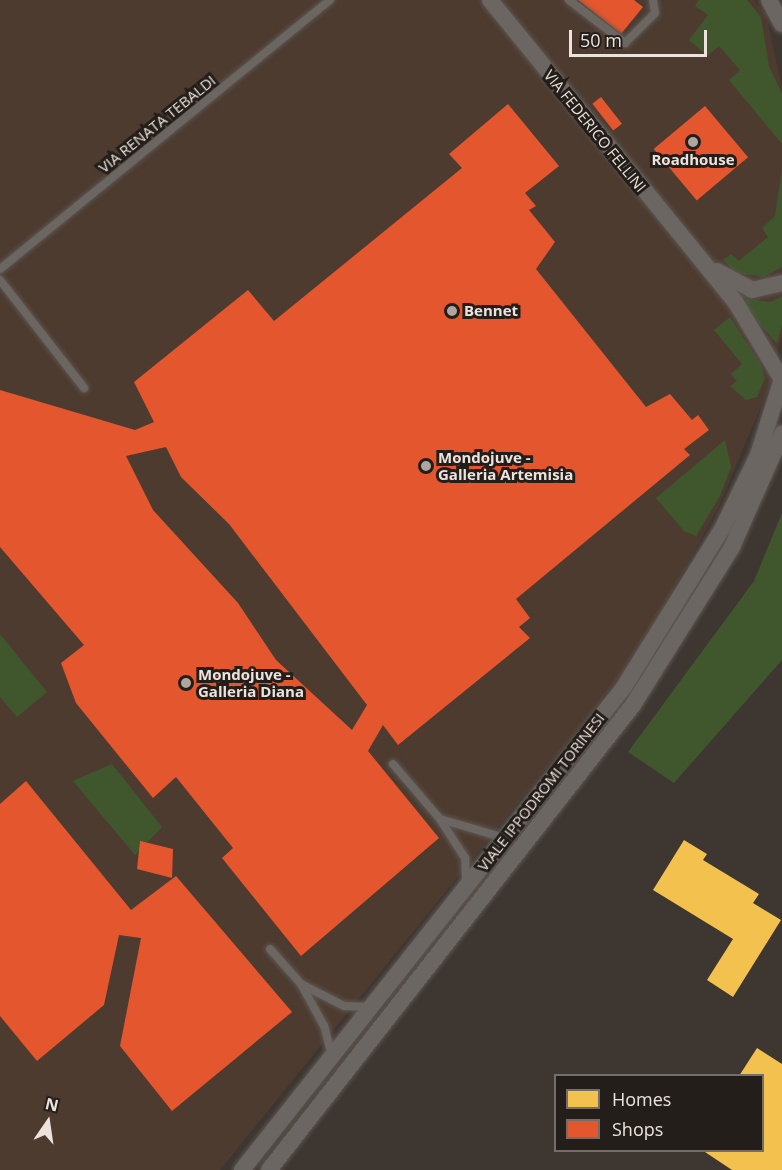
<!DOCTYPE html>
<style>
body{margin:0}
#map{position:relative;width:782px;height:1170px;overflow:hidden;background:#3d3631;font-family:"Open Sans",sans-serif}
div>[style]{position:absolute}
.built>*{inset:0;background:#4d3b30}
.green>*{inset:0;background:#40572d}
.homes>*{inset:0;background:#f2c14e}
.shops>*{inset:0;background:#e4572e;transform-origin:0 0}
.roads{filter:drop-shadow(0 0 2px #5c5550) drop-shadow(0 0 2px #5c5550)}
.lane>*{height:8px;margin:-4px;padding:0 4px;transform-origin:4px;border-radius:4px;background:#6b6662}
.street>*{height:16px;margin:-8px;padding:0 8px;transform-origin:8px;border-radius:8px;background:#6b6662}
.dots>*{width:16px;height:16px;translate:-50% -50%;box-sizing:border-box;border:3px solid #241e1a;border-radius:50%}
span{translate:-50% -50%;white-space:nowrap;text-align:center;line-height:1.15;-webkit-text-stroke:6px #241e1a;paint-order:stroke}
.street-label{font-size:15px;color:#ece3dd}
.poi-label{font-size:15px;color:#ece3dd;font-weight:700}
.left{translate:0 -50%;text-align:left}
.legend{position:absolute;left:554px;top:1074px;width:210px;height:78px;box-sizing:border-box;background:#241e1a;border:2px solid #746d68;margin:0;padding:8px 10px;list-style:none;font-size:18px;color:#ece3dd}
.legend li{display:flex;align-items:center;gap:12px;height:30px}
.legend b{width:30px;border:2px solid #746d68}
.north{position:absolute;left:18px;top:1092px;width:60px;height:60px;-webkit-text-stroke:4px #241e1a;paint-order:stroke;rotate:13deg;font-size:16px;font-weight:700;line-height:24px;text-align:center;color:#ece3dd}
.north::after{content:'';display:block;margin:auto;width:21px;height:27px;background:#ece3dd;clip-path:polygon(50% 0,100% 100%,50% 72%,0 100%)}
.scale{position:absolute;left:569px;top:30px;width:138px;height:27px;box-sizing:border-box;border:3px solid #ece3dd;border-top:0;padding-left:8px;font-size:18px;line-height:21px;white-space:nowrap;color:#ece3dd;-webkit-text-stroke:4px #241e1a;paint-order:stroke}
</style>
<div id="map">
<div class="built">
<i style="clip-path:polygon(0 0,754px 0,766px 14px,782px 88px,782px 335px,770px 385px,719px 506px,637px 656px,220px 1170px,0 1170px)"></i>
</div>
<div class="green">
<i style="clip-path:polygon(699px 0,747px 0,761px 17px,769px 66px,782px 94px,782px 144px,729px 80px,740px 70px,719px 46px,707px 56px,689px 40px,708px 15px,695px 6px)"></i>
<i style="clip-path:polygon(782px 169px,782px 267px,764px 277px,737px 273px,723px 260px,731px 254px,739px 261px,768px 237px,762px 228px,775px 216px)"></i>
<i style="clip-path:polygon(782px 296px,782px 324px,777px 344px,746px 308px,745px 298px,770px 302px)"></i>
<i style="clip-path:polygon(730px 317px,761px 365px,765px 378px,757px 397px,746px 400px,730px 386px,737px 381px,731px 374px,742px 364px,714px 330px)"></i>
<i style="clip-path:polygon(725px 440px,731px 467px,720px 496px,696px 536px,684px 531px,656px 498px)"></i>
<i style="clip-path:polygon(782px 513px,782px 660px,674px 783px,628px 752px,754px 581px)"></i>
<i style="clip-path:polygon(0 634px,47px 692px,17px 717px,0 697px)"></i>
<i style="clip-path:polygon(112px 764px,162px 827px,135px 855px,73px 781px)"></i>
</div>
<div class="homes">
<i style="clip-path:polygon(684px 840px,707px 854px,703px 860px,759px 894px,753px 903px,781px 920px,733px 997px,707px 980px,733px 939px,653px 890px)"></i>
<i style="clip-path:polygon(757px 1048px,782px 1064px,782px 1170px,732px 1170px,702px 1150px,762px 1150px,762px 1076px,739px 1076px)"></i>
</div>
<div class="shops">
<i style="clip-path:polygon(578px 0,634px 0,643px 7px,621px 34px)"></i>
<i style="left:601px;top:97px;width:34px;height:11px;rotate:52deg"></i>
<i style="clip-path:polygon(evenodd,508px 104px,559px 166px,525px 193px,536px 206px,529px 210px,555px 242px,536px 269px,646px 407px,670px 394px,692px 420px,698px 415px,709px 430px,684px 449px,690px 455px,516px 599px,530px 618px,519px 627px,530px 638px,398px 745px,383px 725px,368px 751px,439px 838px,301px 956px,222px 858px,233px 848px,176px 777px,153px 798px,76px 703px,61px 663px,84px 645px,0 547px,0 390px,135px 430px,154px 422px,134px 382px,248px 290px,274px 321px,462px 168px,449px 154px,508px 104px,166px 447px,181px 477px,229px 524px,367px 705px,352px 730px,276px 660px,238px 603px,153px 510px,126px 456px,166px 447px)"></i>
<i style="left:705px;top:106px;width:67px;height:67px;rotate:50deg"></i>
<i style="clip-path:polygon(26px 781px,131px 910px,176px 876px,292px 1012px,172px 1111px,120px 1046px,141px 938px,119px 935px,104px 1005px,37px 1061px,0 1016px,0 804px)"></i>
<i style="clip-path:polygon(140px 841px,173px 849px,172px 878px,137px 869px)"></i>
</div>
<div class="roads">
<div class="lane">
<i style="left:569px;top:0;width:71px;rotate:37.5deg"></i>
<i style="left:625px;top:43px;width:42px;rotate:-45deg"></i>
<i style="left:655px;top:13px;width:13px;rotate:-99deg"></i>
<i style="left:0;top:269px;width:426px;rotate:-39.2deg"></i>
<i style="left:0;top:280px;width:137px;rotate:52.1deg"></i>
<i style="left:393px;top:764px;width:72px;rotate:49.5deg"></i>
<i style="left:466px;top:882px;width:24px;rotate:-92deg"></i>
<i style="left:465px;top:858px;width:46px;rotate:-122.7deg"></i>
<i style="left:440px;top:819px;width:68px;rotate:16.3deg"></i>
<i style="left:270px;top:949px;width:47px;rotate:48.5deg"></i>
<i style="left:332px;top:1057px;width:32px;rotate:-104deg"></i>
<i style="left:324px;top:1026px;width:48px;rotate:-118.7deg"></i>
<i style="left:301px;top:984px;width:48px;rotate:27.1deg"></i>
<i style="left:344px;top:1006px;width:27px;rotate:2deg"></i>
</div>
<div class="street">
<i style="left:490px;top:0;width:390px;rotate:50.9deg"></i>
<i style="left:736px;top:303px;width:90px;rotate:59.1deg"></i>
<i style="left:769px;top:0;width:27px;rotate:62deg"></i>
<i style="left:717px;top:271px;width:40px;rotate:28deg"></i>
<i style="left:752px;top:290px;width:31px;rotate:-13deg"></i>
<i style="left:242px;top:1170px;width:616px;rotate:-51.66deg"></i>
<i style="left:624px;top:687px;width:186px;rotate:-58.2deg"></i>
<i style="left:722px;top:529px;width:82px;rotate:-64.1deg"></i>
<i style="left:758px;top:455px;width:80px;rotate:-72.5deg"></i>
<i style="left:269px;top:1170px;width:591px;rotate:-51.95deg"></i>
<i style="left:633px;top:705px;width:186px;rotate:-57.9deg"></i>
<i style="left:732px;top:547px;width:124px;rotate:-66.1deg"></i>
</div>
</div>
<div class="dots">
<i style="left:693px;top:142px;background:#afa6a1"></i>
<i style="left:452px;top:311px;background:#afa6a1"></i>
<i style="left:426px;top:466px;background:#afa6a1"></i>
<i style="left:186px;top:683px;background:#afa6a1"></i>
</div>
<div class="street-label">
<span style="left:157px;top:124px;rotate:-39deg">VIA RENATA TEBALDI</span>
<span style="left:595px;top:131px;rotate:51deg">VIA FEDERICO FELLINI</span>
<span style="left:541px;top:792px;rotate:-52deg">VIALE IPPODROMI TORINESI</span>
</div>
<div class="poi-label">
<span style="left:693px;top:160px">Roadhouse</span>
<span class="left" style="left:464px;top:311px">Bennet</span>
<span class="left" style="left:438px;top:466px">Mondojuve -<br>Galleria Artemisia</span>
<span class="left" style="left:198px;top:683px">Mondojuve -<br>Galleria Diana</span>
</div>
<ul class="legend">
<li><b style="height:16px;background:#f2c14e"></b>Homes</li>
<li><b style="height:16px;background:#e4572e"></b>Shops</li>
</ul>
<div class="north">N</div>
<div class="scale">50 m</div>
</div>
